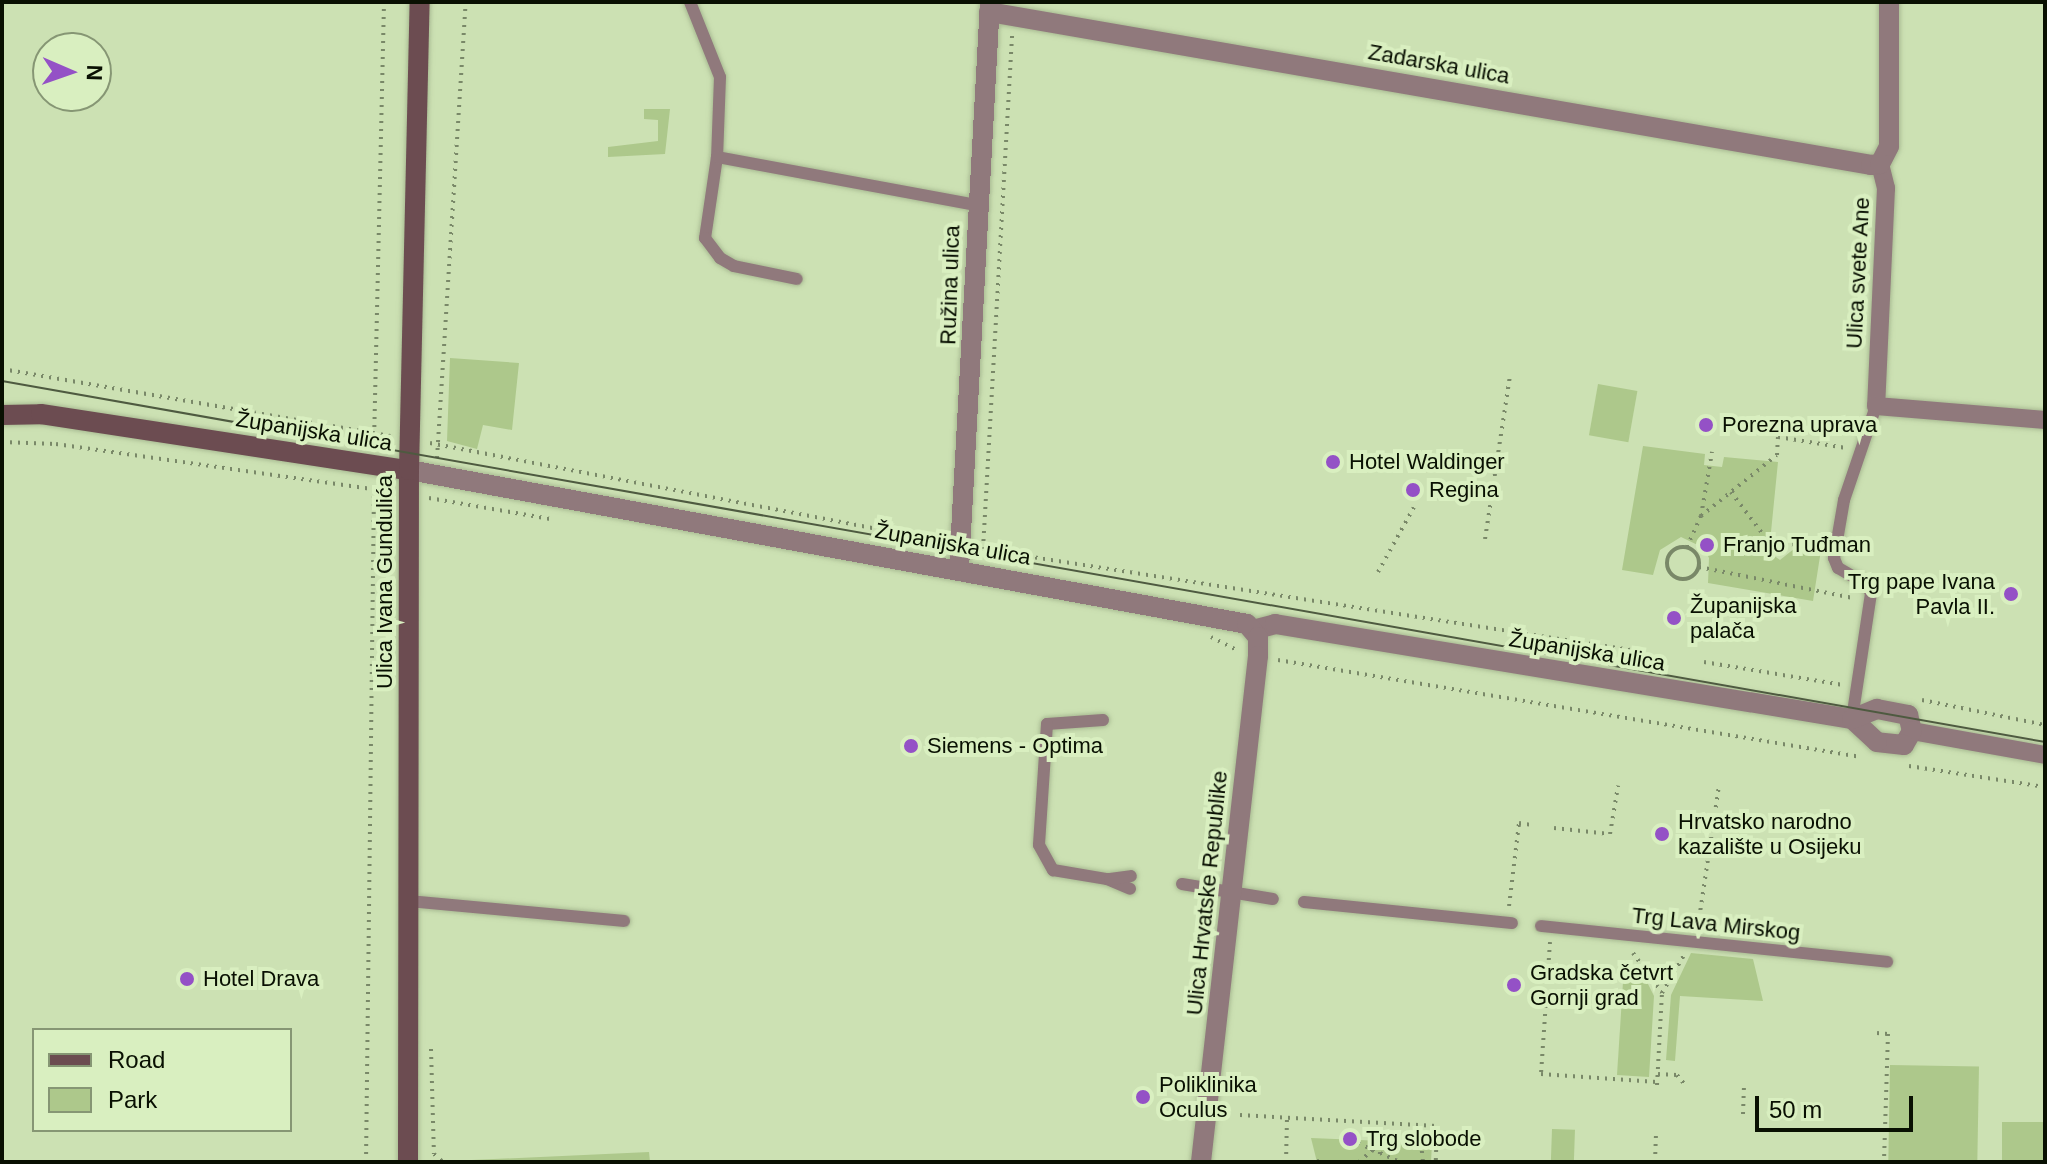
<!DOCTYPE html>
<meta charset="utf-8">
<style>
body{margin:0}
#map{position:relative;width:2047px;height:1164px;overflow:hidden;background:#cce1b3;font-family:Helvetica,sans-serif}
div>[style]{position:absolute}
.green>*{inset:0;background:#adc88b;transform-origin:0 0}
.path>*{height:4px;margin-top:-2px;transform-origin:0;background:repeating-linear-gradient(90deg,#798868 0 2px,transparent 0 8px)}
.path>.ring{margin:-2px;padding:0;box-sizing:content-box;background:none;border:4px solid #798868;border-radius:50%}
.roads{filter:drop-shadow(0 0 2px #a9bb93) drop-shadow(0 0 2px #a9bb93)}
.service>*{height:12px;margin:-6px;padding:0 6px;transform-origin:6px;border-radius:6px;background:#90797c}
.pedestrian>*{height:18px;margin:-9px;padding:0 9px;transform-origin:9px;border-radius:9px;background:#90797c}
.minor>*{height:20px;margin:-10px;padding:0 10px;transform-origin:10px;border-radius:10px;background:#90797c}
.tertiary>*{height:20px;margin:-10px;padding:0 10px;transform-origin:10px;border-radius:10px;background:#90797c}
.secondary>*{height:20px;margin:-10px;padding:0 10px;transform-origin:10px;border-radius:10px;background:#6c4c51}
.tram>*{height:2px;margin:-1px;padding:0 1px;transform-origin:1px;border-radius:1px;background:#4e5a40}
.dots>*{width:22px;height:22px;translate:-50% -50%;box-sizing:border-box;border:4px solid #d9efc0;border-radius:50%}
span{translate:-50% -50%;white-space:nowrap;text-align:center;line-height:1.15;-webkit-text-stroke:8px #d9efc0;paint-order:stroke}
.street-label{font-size:22px;color:#091002}
.poi-label{font-size:22px;color:#091002}
.left{translate:0 -50%;text-align:left}
.right{translate:-100% -50%;text-align:right}
.frame{position:absolute;inset:0;border:4px solid #091002;pointer-events:none}
.legend{position:absolute;left:32px;top:1028px;width:260px;height:104px;box-sizing:border-box;background:#d9efc0;border:2px solid #869674;margin:0;padding:10px 14px;list-style:none;font-size:24px;color:#091002}
.legend li{display:flex;align-items:center;gap:16px;height:40px}
.legend b{width:40px;border:2px solid #869674}
.north{position:absolute;left:32px;top:32px;width:80px;height:80px;box-sizing:border-box;background:#d9efc0;border:2px solid #869674;border-radius:50%;rotate:92deg;font-size:22px;font-weight:700;line-height:32px;text-align:center;color:#091002}
.north::after{content:'';display:block;margin:auto;width:28px;height:36px;background:#9451c6;clip-path:polygon(50% 0,100% 100%,50% 72%,0 100%)}
.scale{position:absolute;left:1755px;top:1096px;width:158px;height:36px;box-sizing:border-box;border:4px solid #091002;border-top:0;padding-left:10px;font-size:24px;line-height:28px;white-space:nowrap;color:#091002;-webkit-text-stroke:6px #d9efc0;paint-order:stroke}
</style>
<div id="map">
<div class="green">
<i style="clip-path:polygon(644px 109px,670px 109px,665px 154px,608px 157px,608px 147px,658px 141px,658px 120px,644px 119px)"></i>
<i style="clip-path:polygon(450px 358px,519px 363px,512px 430px,483px 425px,477px 449px,447px 441px)"></i>
<i style="left:1598px;top:384px;width:40px;height:52px;rotate:10deg"></i>
<i style="clip-path:polygon(1643px 446px,1705px 454px,1704px 465px,1722px 467px,1724px 457px,1778px 462px,1769px 552px,1780px 560px,1795px 548px,1821px 550px,1813px 601px,1708px 583px,1709px 558px,1704px 548px,1681px 537px,1660px 550px,1653px 575px,1622px 570px)"></i>
<i style="clip-path:polygon(1691px 953px,1753px 959px,1763px 1001px,1680px 996px,1675px 1061px,1666px 1060px,1671px 995px)"></i>
<i style="clip-path:polygon(1624px 967px,1640px 968px,1654px 996px,1649px 1077px,1617px 1075px)"></i>
<i style="left:1890px;top:1065px;width:89px;height:97px;rotate:1deg"></i>
<i style="left:2002px;top:1122px;width:43px;height:40px"></i>
<i style="left:1552px;top:1129px;width:23px;height:33px;rotate:2deg"></i>
<i style="clip-path:polygon(1311px 1138px,1432px 1143px,1431px 1162px,1317px 1162px)"></i>
<i style="clip-path:polygon(649px 1152px,650px 1162px,450px 1162px,450px 1161px)"></i>
</div>
<div class="path">
<i style="left:2px;top:369px;width:394px;rotate:9.8deg"></i>
<i style="left:2px;top:442px;width:54px;rotate:2.1deg"></i>
<i style="left:56px;top:444px;width:335px;rotate:8.1deg"></i>
<i style="left:374px;top:443px;width:441px;rotate:-88.7deg"></i>
<i style="left:430px;top:443px;width:519px;rotate:10.88deg"></i>
<i style="left:437px;top:458px;width:457px;rotate:-86.4deg"></i>
<i style="left:1731px;top:492px;width:61px;rotate:52.9deg"></i>
<i style="left:1768px;top:541px;width:53px;rotate:7.5deg"></i>
<i style="left:429px;top:498px;width:123px;rotate:9.8deg"></i>
<i style="left:1701px;top:516px;width:97px;rotate:-38.8deg"></i>
<i style="left:1777px;top:455px;width:18px;rotate:-87deg"></i>
<i style="left:1778px;top:437px;width:69px;rotate:9.2deg"></i>
<i style="left:1485px;top:539px;width:165px;rotate:-81.3deg"></i>
<i class="ring" style="left:1667px;top:547px;width:28px;height:28px"></i>
<i style="left:1687px;top:547px;width:34px;rotate:-66deg"></i>
<i style="left:1701px;top:516px;width:65px;rotate:-80.2deg"></i>
<i style="left:980px;top:549px;width:665px;rotate:8.82deg"></i>
<i style="left:983px;top:549px;width:514px;rotate:-86.76deg"></i>
<i style="left:1699px;top:567px;width:157px;rotate:11.4deg"></i>
<i style="left:1378px;top:572px;width:74px;rotate:-61deg"></i>
<i style="left:1211px;top:637px;width:31px;rotate:27deg"></i>
<i style="left:1278px;top:660px;width:591px;rotate:9.45deg"></i>
<i style="left:1704px;top:662px;width:141px;rotate:9.4deg"></i>
<i style="left:1922px;top:700px;width:126px;rotate:11.5deg"></i>
<i style="left:1909px;top:766px;width:138px;rotate:8.8deg"></i>
<i style="left:1554px;top:828px;width:56px;rotate:6.1deg"></i>
<i style="left:1610px;top:834px;width:49px;rotate:-80.5deg"></i>
<i style="left:1509px;top:906px;width:84px;rotate:-83.1deg"></i>
<i style="left:1519px;top:823px;width:12px;rotate:9deg"></i>
<i style="left:1698px;top:926px;width:142px;rotate:-81.5deg"></i>
<i style="left:1550px;top:942px;width:132px;rotate:93.9deg"></i>
<i style="left:1541px;top:1074px;width:116px;rotate:3.9deg"></i>
<i style="left:1633px;top:953px;width:49px;rotate:54.1deg"></i>
<i style="left:1877px;top:1033px;width:11px;rotate:5deg"></i>
<i style="left:1888px;top:1034px;width:128px;rotate:91.8deg"></i>
<i style="left:431px;top:1049px;width:105px;rotate:88.4deg"></i>
<i style="left:434px;top:1154px;width:12px;rotate:42deg"></i>
<i style="left:1658px;top:1074px;width:19px;rotate:3deg"></i>
<i style="left:1677px;top:1075px;width:13px;rotate:51deg"></i>
<i style="left:1657px;top:1085px;width:92px;rotate:-86.9deg"></i>
<i style="left:1662px;top:993px;width:44px;rotate:-59.9deg"></i>
<i style="left:1743px;top:1114px;width:26px;rotate:-88deg"></i>
<i style="left:1240px;top:1115px;width:197px;rotate:3.2deg"></i>
<i style="left:1437px;top:1126px;width:36px;rotate:92deg"></i>
<i style="left:1351px;top:1140px;width:54px;rotate:24.2deg"></i>
<i style="left:1421px;top:1143px;width:19px;rotate:84deg"></i>
<i style="left:1317px;top:1161px;width:6px;rotate:9deg"></i>
<i style="left:366px;top:1162px;width:674px;rotate:-89.32deg"></i>
<i style="left:1286px;top:1162px;width:44px;rotate:-88.7deg"></i>
<i style="left:1359px;top:1162px;width:31px;rotate:-42deg"></i>
<i style="left:1379px;top:1162px;width:19px;rotate:-84deg"></i>
<i style="left:1655px;top:1162px;width:28px;rotate:-88deg"></i>
</div>
<div class="roads">
<div class="service">
<i style="left:690px;top:2px;width:81px;rotate:68.2deg"></i>
<i style="left:720px;top:77px;width:80px;rotate:92.1deg"></i>
<i style="left:717px;top:157px;width:82px;rotate:98.4deg"></i>
<i style="left:705px;top:238px;width:25px;rotate:53deg"></i>
<i style="left:720px;top:258px;width:16px;rotate:30deg"></i>
<i style="left:734px;top:266px;width:64px;rotate:11.7deg"></i>
<i style="left:717px;top:157px;width:263px;rotate:10.5deg"></i>
<i style="left:1852px;top:719px;width:127px;rotate:-81.4deg"></i>
<i style="left:1871px;top:593px;width:10px;rotate:-119deg"></i>
<i style="left:1866px;top:584px;width:32px;rotate:-150deg"></i>
<i style="left:1838px;top:568px;width:11px;rotate:-112deg"></i>
<i style="left:1834px;top:558px;width:59px;rotate:-80.2deg"></i>
<i style="left:1844px;top:500px;width:99px;rotate:-71.2deg"></i>
<i style="left:1103px;top:720px;width:56px;rotate:175.9deg"></i>
<i style="left:1047px;top:724px;width:121px;rotate:93.8deg"></i>
<i style="left:1039px;top:845px;width:29px;rotate:61deg"></i>
<i style="left:1053px;top:870px;width:55px;rotate:9.5deg"></i>
<i style="left:1107px;top:879px;width:25px;rotate:23deg"></i>
<i style="left:1110px;top:879px;width:21px;rotate:-8deg"></i>
<i style="left:1182px;top:884px;width:92px;rotate:9.4deg"></i>
<i style="left:409px;top:901px;width:216px;rotate:5.3deg"></i>
<i style="left:1304px;top:902px;width:209px;rotate:5.8deg"></i>
<i style="left:1541px;top:926px;width:348px;rotate:5.9deg"></i>
</div>
<div class="pedestrian">
<i style="left:1880px;top:164px;width:25px;rotate:76deg"></i>
<i style="left:1886px;top:188px;width:218px;rotate:92.6deg"></i>
<i style="left:1876px;top:406px;width:170px;rotate:4.7deg"></i>
<i style="left:1912px;top:731px;width:135px;rotate:10.2deg"></i>
</div>
<div class="minor">
<i style="left:989px;top:12px;width:895px;rotate:9.84deg"></i>
<i style="left:1871px;top:165px;width:9px;rotate:-6deg"></i>
<i style="left:1880px;top:164px;width:20px;rotate:-63deg"></i>
<i style="left:1889px;top:146px;width:144px;rotate:-90deg"></i>
<i style="left:959px;top:569px;width:568px;rotate:-86.87deg"></i>
<i style="left:1253px;top:630px;width:23px;rotate:-15deg"></i>
<i style="left:1275px;top:624px;width:585px;rotate:9.35deg"></i>
<i style="left:1877px;top:709px;width:32px;rotate:11deg"></i>
<i style="left:1908px;top:715px;width:16px;rotate:76deg"></i>
<i style="left:1912px;top:731px;width:16px;rotate:120deg"></i>
<i style="left:1904px;top:745px;width:27px;rotate:-174deg"></i>
<i style="left:1877px;top:742px;width:34px;rotate:-137deg"></i>
<i style="left:1852px;top:719px;width:27px;rotate:-22deg"></i>
</div>
<div class="tertiary">
<i style="left:409px;top:470px;width:852px;rotate:10.41deg"></i>
<i style="left:1247px;top:624px;width:17px;rotate:50deg"></i>
<i style="left:1258px;top:637px;width:19px;rotate:90deg"></i>
<i style="left:1258px;top:656px;width:509px;rotate:96.43deg"></i>
</div>
<div class="secondary">
<i style="left:2px;top:415px;width:39px;rotate:-1deg"></i>
<i style="left:41px;top:414px;width:372px;rotate:8.7deg"></i>
<i style="left:408px;top:1162px;width:692px;rotate:-89.92deg"></i>
<i style="left:409px;top:470px;width:468px;rotate:-88.7deg"></i>
</div>
</div>
<div class="tram">
<i style="left:2px;top:381px;width:2075px;rotate:10.02deg"></i>
</div>
<div class="dots">
<i style="left:1706px;top:425px;background:#9451c6"></i>
<i style="left:1333px;top:462px;background:#9451c6"></i>
<i style="left:1413px;top:490px;background:#9451c6"></i>
<i style="left:1707px;top:545px;background:#9451c6"></i>
<i style="left:2011px;top:594px;background:#9451c6"></i>
<i style="left:1674px;top:618px;background:#9451c6"></i>
<i style="left:911px;top:746px;background:#9451c6"></i>
<i style="left:1662px;top:834px;background:#9451c6"></i>
<i style="left:187px;top:979px;background:#9451c6"></i>
<i style="left:1514px;top:985px;background:#9451c6"></i>
<i style="left:1143px;top:1097px;background:#9451c6"></i>
<i style="left:1350px;top:1139px;background:#9451c6"></i>
</div>
<div class="street-label">
<span style="left:1439px;top:64px;rotate:10deg">Zadarska ulica</span>
<span style="left:1858px;top:273px;rotate:-87deg">Ulica svete Ane</span>
<span style="left:950px;top:285px;rotate:-88deg">Ružina ulica</span>
<span style="left:314px;top:431px;rotate:9deg">Županijska ulica</span>
<span style="left:953px;top:544px;rotate:10deg">Županijska ulica</span>
<span style="left:385px;top:582px;rotate:-90deg">Ulica Ivana Gundulića</span>
<span style="left:1587px;top:651px;rotate:9deg">Županijska ulica</span>
<span style="left:1207px;top:893px;rotate:-84deg">Ulica Hrvatske Republike</span>
<span style="left:1716px;top:924px;rotate:6deg">Trg Lava Mirskog</span>
</div>
<div class="poi-label">
<span class="left" style="left:1722px;top:425px">Porezna uprava</span>
<span class="left" style="left:1349px;top:462px">Hotel Waldinger</span>
<span class="left" style="left:1429px;top:490px">Regina</span>
<span class="left" style="left:1723px;top:545px">Franjo Tuđman</span>
<span class="right" style="left:1995px;top:594px">Trg pape Ivana<br>Pavla II.</span>
<span class="left" style="left:1690px;top:618px">Županijska<br>palača</span>
<span class="left" style="left:927px;top:746px">Siemens - Optima</span>
<span class="left" style="left:1678px;top:834px">Hrvatsko narodno<br>kazalište u Osijeku</span>
<span class="left" style="left:1530px;top:985px">Gradska četvrt<br>Gornji grad</span>
<span class="left" style="left:203px;top:979px">Hotel Drava</span>
<span class="left" style="left:1159px;top:1097px">Poliklinika<br>Oculus</span>
<span class="left" style="left:1366px;top:1139px">Trg slobode</span>
</div>
<div class="frame"></div>
<ul class="legend">
<li><b style="height:10px;background:#6c4c51"></b>Road</li>
<li><b style="height:22px;background:#adc88b"></b>Park</li>
</ul>
<div class="north">N</div>
<div class="scale">50 m</div>
</div>
